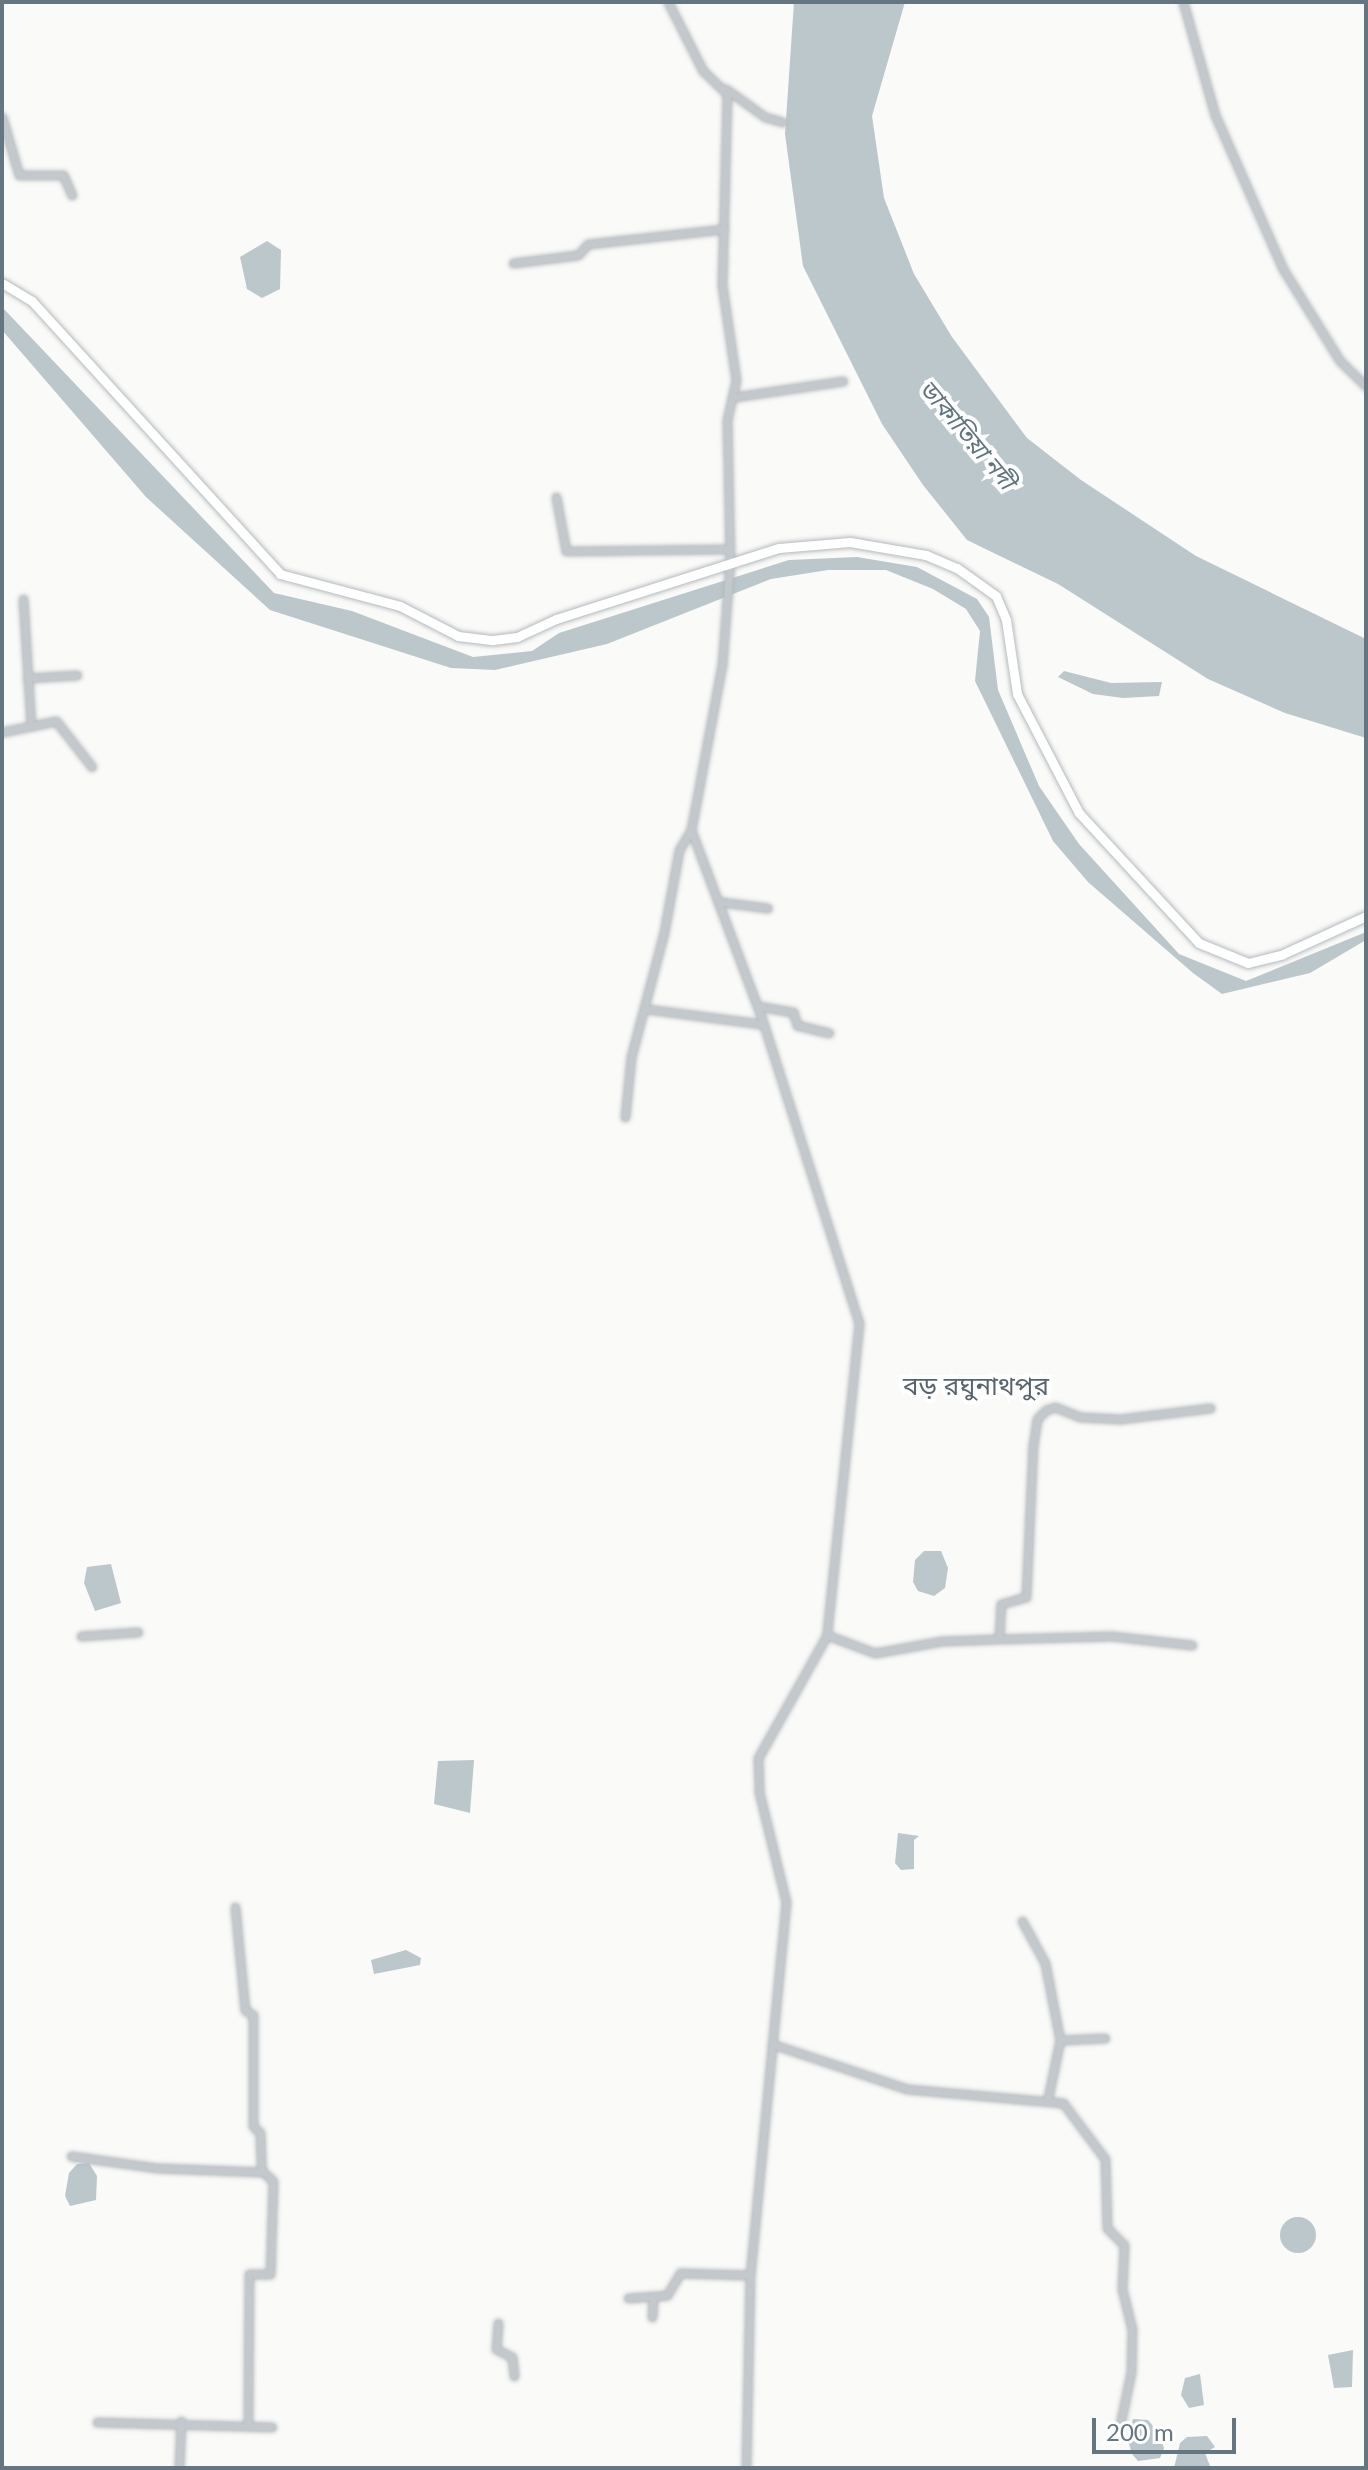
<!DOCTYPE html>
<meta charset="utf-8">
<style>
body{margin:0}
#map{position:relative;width:1368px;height:2470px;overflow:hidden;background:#fafaf8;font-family:Lato,"Noto Sans Bengali",sans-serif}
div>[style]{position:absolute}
.water>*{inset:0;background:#bbc7cb}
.round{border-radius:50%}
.roads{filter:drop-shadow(0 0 2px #b5babe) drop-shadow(0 0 2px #b5babe)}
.minor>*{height:7px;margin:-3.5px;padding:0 3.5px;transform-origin:3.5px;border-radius:3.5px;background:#c3c8cc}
.major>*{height:9px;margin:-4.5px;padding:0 4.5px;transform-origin:4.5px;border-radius:4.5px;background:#fff}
span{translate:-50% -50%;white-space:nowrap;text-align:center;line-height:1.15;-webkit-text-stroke:8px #fff;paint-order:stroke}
.water-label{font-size:24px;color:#60757c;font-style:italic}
.quarter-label{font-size:26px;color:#57646e}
.frame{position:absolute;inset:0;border:4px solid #657683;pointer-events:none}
.scale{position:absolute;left:1092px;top:2418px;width:144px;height:36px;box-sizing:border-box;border:4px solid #657683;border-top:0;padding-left:10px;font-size:24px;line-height:28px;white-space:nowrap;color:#657683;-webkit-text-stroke:6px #fff;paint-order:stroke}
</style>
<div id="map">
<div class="water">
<i style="clip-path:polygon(794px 2px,905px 2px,872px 116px,884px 198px,914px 274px,952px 337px,1027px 438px,1081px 480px,1196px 556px,1366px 639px,1366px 738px,1285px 713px,1208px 679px,1058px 584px,967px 540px,923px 485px,882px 424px,803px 266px,785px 134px)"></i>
<i style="clip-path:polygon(267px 241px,281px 250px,280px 289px,262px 298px,247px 289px,240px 257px)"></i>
<i style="clip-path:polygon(2px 307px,274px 593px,352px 611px,473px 657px,532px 651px,559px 633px,789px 560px,857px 557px,917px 567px,977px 599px,989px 617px,998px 690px,1039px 786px,1079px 844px,1179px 954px,1246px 981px,1366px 932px,1366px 940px,1310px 973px,1222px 994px,1193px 973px,1088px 882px,1053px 841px,975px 681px,980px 631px,966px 609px,933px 589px,886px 570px,828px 570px,771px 579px,607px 644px,495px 670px,451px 668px,270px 610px,146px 497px,2px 330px)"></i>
<i style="clip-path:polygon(1064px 671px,1111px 683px,1162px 682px,1159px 696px,1123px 698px,1093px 694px,1058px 677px)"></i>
<i style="clip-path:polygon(924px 1551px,941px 1551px,948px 1568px,945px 1588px,934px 1596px,918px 1591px,913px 1582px,915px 1560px)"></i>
<i style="clip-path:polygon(111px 1564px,121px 1603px,95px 1611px,84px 1583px,87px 1567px)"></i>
<i style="clip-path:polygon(474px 1760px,470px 1813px,434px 1804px,438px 1761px)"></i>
<i style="clip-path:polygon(898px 1833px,919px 1836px,914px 1840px,914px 1869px,901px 1870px,895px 1863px)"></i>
<i style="clip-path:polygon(406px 1950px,421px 1958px,420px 1965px,374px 1974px,371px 1960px)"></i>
<i style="clip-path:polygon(89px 2163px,97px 2176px,96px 2200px,70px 2206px,65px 2196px,69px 2173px,77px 2164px)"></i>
<i class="round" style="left:1280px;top:2217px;width:36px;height:36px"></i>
<i style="clip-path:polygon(1353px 2350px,1352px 2387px,1334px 2388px,1328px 2355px)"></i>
<i style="clip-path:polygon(1200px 2374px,1204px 2405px,1189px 2408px,1181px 2395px,1185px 2378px)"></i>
<i style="clip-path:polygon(1133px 2419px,1148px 2420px,1159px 2433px,1164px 2448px,1160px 2458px,1138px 2461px,1132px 2454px,1127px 2437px)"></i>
<i style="clip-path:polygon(1207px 2436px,1215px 2447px,1205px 2453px,1210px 2466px,1174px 2468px,1180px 2443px,1187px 2437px)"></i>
</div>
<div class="roads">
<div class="minor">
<i style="left:1183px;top:2px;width:117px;rotate:74.2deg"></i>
<i style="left:1215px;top:115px;width:168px;rotate:66.2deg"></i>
<i style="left:1283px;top:269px;width:108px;rotate:58.2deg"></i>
<i style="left:1340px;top:361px;width:36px;rotate:44deg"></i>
<i style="left:726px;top:89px;width:48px;rotate:35.7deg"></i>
<i style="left:765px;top:117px;width:18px;rotate:16deg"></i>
<i style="left:2px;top:117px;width:60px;rotate:73.7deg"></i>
<i style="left:19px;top:175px;width:44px"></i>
<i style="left:63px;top:175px;width:22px;rotate:66deg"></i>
<i style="left:513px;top:263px;width:65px;rotate:-7deg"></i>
<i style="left:578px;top:255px;width:15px;rotate:-48deg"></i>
<i style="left:588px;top:244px;width:137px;rotate:-6.3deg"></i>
<i style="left:734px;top:397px;width:110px;rotate:-8.4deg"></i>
<i style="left:556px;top:497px;width:55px;rotate:79.5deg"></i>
<i style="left:566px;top:551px;width:161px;rotate:-0.7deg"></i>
<i style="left:23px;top:599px;width:127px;rotate:86.4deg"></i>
<i style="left:27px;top:678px;width:50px;rotate:-3.4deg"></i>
<i style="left:2px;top:732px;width:55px;rotate:-11.5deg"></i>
<i style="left:56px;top:721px;width:58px;rotate:52deg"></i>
<i style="left:691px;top:830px;width:199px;rotate:69.4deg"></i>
<i style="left:761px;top:1016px;width:322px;rotate:72.3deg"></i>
<i style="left:859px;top:1323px;width:314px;rotate:95.9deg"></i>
<i style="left:827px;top:1635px;width:141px;rotate:119.3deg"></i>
<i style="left:758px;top:1758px;width:34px;rotate:88deg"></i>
<i style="left:759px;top:1792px;width:113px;rotate:76.2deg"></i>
<i style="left:786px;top:1902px;width:375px;rotate:95.5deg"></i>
<i style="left:750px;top:2275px;width:193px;rotate:91.2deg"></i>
<i style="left:721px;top:902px;width:47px;rotate:7.3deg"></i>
<i style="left:758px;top:1006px;width:36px;rotate:10deg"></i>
<i style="left:793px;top:1012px;width:14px;rotate:73deg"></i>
<i style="left:797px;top:1025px;width:33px;rotate:14deg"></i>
<i style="left:646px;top:1009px;width:117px;rotate:7.4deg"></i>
<i style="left:625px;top:1117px;width:60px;rotate:-84.3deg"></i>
<i style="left:631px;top:1057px;width:129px;rotate:-75.2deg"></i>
<i style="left:664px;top:932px;width:83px;rotate:-79.6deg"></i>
<i style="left:679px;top:850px;width:23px;rotate:-59deg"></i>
<i style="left:691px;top:830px;width:168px;rotate:-79.4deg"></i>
<i style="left:722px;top:665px;width:104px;rotate:-85.6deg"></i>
<i style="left:730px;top:561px;width:141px;rotate:-91.2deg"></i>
<i style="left:727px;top:420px;width:41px;rotate:-77.3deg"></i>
<i style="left:736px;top:380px;width:96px;rotate:-98.4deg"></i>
<i style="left:722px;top:285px;width:191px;rotate:-88.5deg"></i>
<i style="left:727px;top:94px;width:33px;rotate:-136deg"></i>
<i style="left:703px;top:71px;width:77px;rotate:-116.9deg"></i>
<i style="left:827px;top:1635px;width:51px;rotate:20.6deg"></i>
<i style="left:875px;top:1653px;width:68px;rotate:-10.2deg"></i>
<i style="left:942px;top:1641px;width:57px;rotate:-2deg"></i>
<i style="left:81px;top:1636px;width:57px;rotate:-4deg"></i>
<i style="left:1192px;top:1645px;width:81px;rotate:-173.6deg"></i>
<i style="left:1112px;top:1636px;width:113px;rotate:178.5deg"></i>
<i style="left:999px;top:1639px;width:35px;rotate:-87deg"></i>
<i style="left:1001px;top:1604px;width:26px;rotate:-16deg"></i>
<i style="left:1026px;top:1597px;width:152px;rotate:-87.4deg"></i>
<i style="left:1033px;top:1445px;width:26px;rotate:-81deg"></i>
<i style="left:1037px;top:1419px;width:13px;rotate:-45deg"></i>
<i style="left:1046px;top:1410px;width:9px;rotate:-18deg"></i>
<i style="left:1055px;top:1407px;width:27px;rotate:22deg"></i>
<i style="left:1080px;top:1417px;width:40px;rotate:2.9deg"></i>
<i style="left:1120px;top:1419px;width:91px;rotate:-7deg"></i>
<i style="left:235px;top:1907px;width:103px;rotate:84.5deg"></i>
<i style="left:245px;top:2010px;width:9px;rotate:32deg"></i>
<i style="left:253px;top:2015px;width:111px;rotate:90deg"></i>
<i style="left:253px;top:2126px;width:10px;rotate:45deg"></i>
<i style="left:260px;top:2133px;width:37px;rotate:88deg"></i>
<i style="left:261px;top:2170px;width:16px;rotate:43deg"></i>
<i style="left:273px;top:2181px;width:93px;rotate:91.8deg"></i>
<i style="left:270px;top:2274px;width:21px;rotate:180deg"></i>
<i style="left:249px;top:2274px;width:152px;rotate:90.4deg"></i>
<i style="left:1022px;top:1921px;width:48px;rotate:61.3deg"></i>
<i style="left:1045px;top:1963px;width:78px;rotate:79deg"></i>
<i style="left:1060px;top:2040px;width:59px;rotate:101.7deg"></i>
<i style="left:1060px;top:2040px;width:45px;rotate:-2.5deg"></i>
<i style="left:772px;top:2044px;width:142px;rotate:18.4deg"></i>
<i style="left:907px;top:2089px;width:157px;rotate:5.1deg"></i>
<i style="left:1063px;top:2103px;width:70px;rotate:53.1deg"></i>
<i style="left:1105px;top:2159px;width:69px;rotate:88.3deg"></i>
<i style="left:1107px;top:2228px;width:24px;rotate:45deg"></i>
<i style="left:1124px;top:2245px;width:44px;rotate:92.6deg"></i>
<i style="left:1122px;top:2289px;width:41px;rotate:76deg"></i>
<i style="left:1132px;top:2329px;width:43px;rotate:91.3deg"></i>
<i style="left:1131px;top:2372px;width:54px;rotate:101.7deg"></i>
<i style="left:71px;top:2156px;width:88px;rotate:7.9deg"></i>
<i style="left:158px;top:2168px;width:105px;rotate:2.2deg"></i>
<i style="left:628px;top:2298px;width:39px;rotate:-4deg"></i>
<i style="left:667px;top:2295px;width:26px;rotate:-59deg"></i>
<i style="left:680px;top:2273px;width:70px;rotate:1.6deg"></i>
<i style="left:652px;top:2317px;width:19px;rotate:-87deg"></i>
<i style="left:498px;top:2323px;width:26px;rotate:94deg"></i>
<i style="left:496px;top:2349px;width:18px;rotate:27deg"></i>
<i style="left:512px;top:2357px;width:19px;rotate:84deg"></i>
<i style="left:97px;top:2422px;width:175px;rotate:1.6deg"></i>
<i style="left:179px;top:2468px;width:47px;rotate:-87.6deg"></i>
</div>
<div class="major">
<i style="left:2px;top:283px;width:35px;rotate:31deg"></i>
<i style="left:32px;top:301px;width:369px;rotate:47.7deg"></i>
<i style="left:280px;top:574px;width:124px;rotate:14.9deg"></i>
<i style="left:400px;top:606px;width:65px;rotate:27.3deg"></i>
<i style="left:458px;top:636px;width:35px;rotate:7deg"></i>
<i style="left:493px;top:640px;width:24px;rotate:-7deg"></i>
<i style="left:517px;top:637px;width:43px;rotate:-24.8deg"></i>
<i style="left:556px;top:619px;width:234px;rotate:-17.7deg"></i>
<i style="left:779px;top:548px;width:71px;rotate:-4.8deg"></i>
<i style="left:850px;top:542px;width:77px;rotate:9.7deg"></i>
<i style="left:926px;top:555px;width:34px;rotate:23deg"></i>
<i style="left:957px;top:568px;width:48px;rotate:35.7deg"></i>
<i style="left:996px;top:596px;width:26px;rotate:67deg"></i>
<i style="left:1006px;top:620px;width:75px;rotate:81.5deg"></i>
<i style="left:1017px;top:694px;width:134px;rotate:62.5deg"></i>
<i style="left:1079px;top:813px;width:177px;rotate:47.3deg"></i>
<i style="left:1199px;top:943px;width:53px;rotate:22.2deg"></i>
<i style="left:1248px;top:963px;width:36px;rotate:-14deg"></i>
<i style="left:1283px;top:954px;width:91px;rotate:-24.6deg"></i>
</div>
</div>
<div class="water-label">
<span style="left:968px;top:434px;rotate:50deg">ডাকাতিয়া নদী</span>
</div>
<div class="quarter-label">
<span style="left:976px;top:1386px">বড় রঘুনাথপুর</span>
</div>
<div class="frame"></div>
<div class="scale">200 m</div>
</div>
